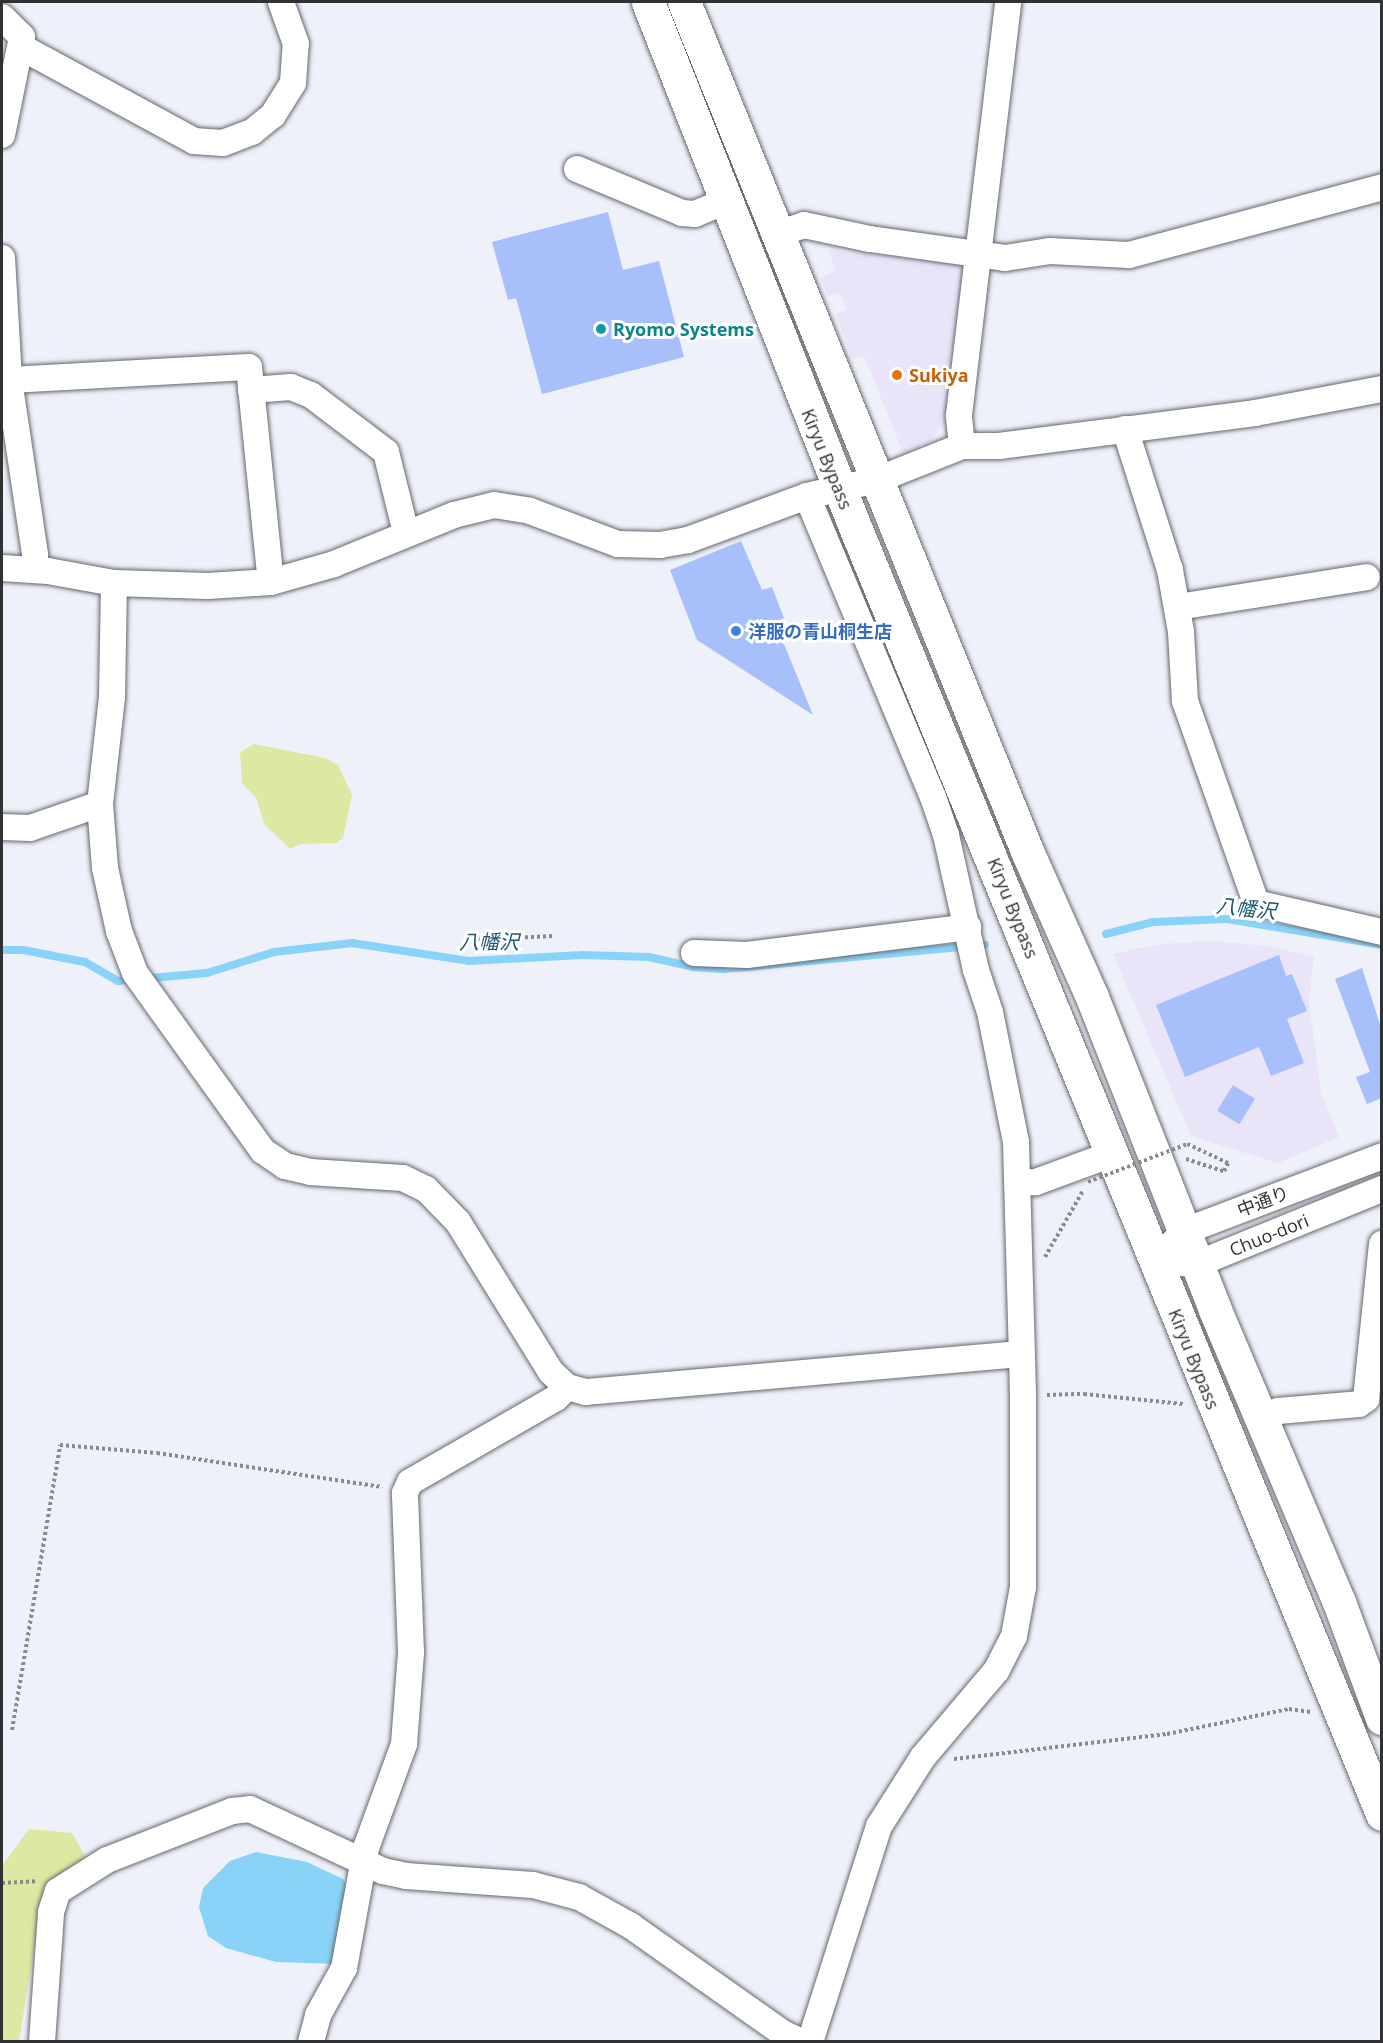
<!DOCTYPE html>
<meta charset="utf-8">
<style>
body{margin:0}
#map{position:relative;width:1383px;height:2043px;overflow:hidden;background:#eef1f9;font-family:"Open Sans","Noto Sans JP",sans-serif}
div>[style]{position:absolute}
.commercial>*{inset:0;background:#eae4f9}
.green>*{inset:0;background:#dde9a3}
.water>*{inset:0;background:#89d3f8}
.stream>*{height:8px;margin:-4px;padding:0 4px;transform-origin:4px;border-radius:4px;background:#89d3f8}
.building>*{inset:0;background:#a7bffb;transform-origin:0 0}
.path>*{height:4px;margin-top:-2px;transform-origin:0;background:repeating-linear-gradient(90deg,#888a8f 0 3px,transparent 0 6px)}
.roads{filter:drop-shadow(0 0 2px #65686e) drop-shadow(0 0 2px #65686e)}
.minor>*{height:26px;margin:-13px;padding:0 13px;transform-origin:13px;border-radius:13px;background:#fff}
.highway>*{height:33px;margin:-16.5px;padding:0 16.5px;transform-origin:16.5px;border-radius:16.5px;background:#fff}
.path-bridge>*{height:4px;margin-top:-2px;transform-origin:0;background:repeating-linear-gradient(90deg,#888a8f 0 3px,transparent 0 6px)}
.dots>*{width:16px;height:16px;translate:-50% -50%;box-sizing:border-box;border:3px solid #fff;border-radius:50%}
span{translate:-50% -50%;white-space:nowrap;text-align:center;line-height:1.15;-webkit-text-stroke:6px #fff;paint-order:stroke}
.culture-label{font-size:18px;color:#0d838f;font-weight:700}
.left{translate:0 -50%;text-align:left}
.food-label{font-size:18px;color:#c56008;font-weight:700}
.street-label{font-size:18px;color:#2f3133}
.shop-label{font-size:18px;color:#366cbe;font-weight:700}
.water-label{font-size:20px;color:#1f5872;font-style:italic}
.frame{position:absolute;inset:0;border:3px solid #2f3133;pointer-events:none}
</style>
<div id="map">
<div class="commercial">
<i style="clip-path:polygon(829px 250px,965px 263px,946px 420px,931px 441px,903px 453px,864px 356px,853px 359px,835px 314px,846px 310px,840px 293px,828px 296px,820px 278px,835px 271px)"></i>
<i style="clip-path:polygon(1211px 941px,1268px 946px,1314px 957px,1309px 1001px,1321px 1092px,1339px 1137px,1278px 1163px,1191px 1136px,1113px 954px,1161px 944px)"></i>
</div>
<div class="green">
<i style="clip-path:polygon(254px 744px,325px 758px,338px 765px,352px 795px,343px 838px,336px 843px,301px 844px,290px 849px,265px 825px,256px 798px,242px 783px,240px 752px)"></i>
<i style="clip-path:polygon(29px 1829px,72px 1833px,85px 1856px,42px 1901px,19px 2041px,2px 2041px,2px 1866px)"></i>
</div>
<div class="water">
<i style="clip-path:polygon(256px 1852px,307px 1862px,343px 1879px,347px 1887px,337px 1964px,276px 1962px,226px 1948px,208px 1936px,199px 1907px,203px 1888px,230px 1861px)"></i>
</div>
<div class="stream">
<i style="left:1106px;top:934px;width:49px;rotate:-14.3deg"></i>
<i style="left:1153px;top:922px;width:74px;rotate:-2.3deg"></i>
<i style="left:1227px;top:919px;width:157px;rotate:9.5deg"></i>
<i style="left:2px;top:950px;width:21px"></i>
<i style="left:23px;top:950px;width:63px;rotate:11deg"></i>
<i style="left:85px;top:962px;width:38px;rotate:30deg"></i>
<i style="left:118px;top:981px;width:89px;rotate:-5.1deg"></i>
<i style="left:207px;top:973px;width:70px;rotate:-17.4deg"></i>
<i style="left:274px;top:952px;width:79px;rotate:-6.6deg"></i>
<i style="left:352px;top:943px;width:118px;rotate:8.7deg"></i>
<i style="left:469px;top:961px;width:114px;rotate:-3deg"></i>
<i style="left:583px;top:955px;width:66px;rotate:1.7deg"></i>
<i style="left:649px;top:957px;width:45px;rotate:12.8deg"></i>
<i style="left:693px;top:967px;width:31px;rotate:4deg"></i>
<i style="left:724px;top:969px;width:262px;rotate:-5.3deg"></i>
</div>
<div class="building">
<i style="clip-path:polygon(608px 212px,623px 270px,659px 261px,684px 357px,542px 394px,516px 298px,508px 300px,492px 242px)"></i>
<i style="clip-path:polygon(741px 541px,762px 590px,772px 587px,784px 618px,775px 622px,813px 715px,697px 640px,670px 570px)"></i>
<i style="clip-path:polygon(1279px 955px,1286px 976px,1292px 974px,1307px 1011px,1287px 1019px,1304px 1063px,1271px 1076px,1259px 1047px,1185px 1077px,1156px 1005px)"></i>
<i style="clip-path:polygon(1362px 968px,1382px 1031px,1382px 1098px,1367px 1104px,1356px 1077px,1370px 1072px,1335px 979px)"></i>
<i style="left:1233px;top:1085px;width:26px;height:30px;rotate:32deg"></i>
</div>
<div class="path">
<i style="left:471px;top:940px;width:82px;rotate:-2.8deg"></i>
<i style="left:1186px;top:1159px;width:40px;rotate:18deg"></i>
<i style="left:1224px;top:1171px;width:9px;rotate:-63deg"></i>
<i style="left:1228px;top:1163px;width:45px;rotate:-155.1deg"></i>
<i style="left:1045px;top:1257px;width:76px;rotate:-60.1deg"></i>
<i style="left:1047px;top:1395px;width:37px;rotate:-2deg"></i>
<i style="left:1084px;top:1394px;width:100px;rotate:5.8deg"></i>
<i style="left:12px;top:1730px;width:289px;rotate:-80.4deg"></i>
<i style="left:60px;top:1445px;width:97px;rotate:4.7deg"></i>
<i style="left:157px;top:1453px;width:228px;rotate:8.6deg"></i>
<i style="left:954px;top:1759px;width:214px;rotate:-6.7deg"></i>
<i style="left:1167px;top:1734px;width:125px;rotate:-11.6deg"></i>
<i style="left:1289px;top:1709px;width:22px;rotate:8deg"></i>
<i style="left:2px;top:1883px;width:35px;rotate:-3deg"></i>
</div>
<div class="roads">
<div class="minor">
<i style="left:2px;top:17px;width:28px;rotate:45deg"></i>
<i style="left:22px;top:37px;width:100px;rotate:101.5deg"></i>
<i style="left:21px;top:47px;width:197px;rotate:28.5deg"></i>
<i style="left:194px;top:141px;width:29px;rotate:4deg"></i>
<i style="left:223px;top:143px;width:31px;rotate:-21deg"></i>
<i style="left:252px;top:132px;width:27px;rotate:-39deg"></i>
<i style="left:273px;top:115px;width:38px;rotate:-58deg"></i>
<i style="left:293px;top:83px;width:39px;rotate:-86deg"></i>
<i style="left:296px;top:44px;width:45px;rotate:-109.7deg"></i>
<i style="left:577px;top:169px;width:114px;rotate:22.7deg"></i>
<i style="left:682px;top:213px;width:13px;rotate:4deg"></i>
<i style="left:695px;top:214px;width:33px;rotate:-23deg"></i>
<i style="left:777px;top:234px;width:28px;rotate:-18deg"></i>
<i style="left:804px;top:225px;width:67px;rotate:12deg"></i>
<i style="left:870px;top:239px;width:136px;rotate:8deg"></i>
<i style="left:1005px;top:258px;width:46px;rotate:-8.8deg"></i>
<i style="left:1050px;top:251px;width:79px;rotate:2.9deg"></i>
<i style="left:1129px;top:255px;width:262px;rotate:-15deg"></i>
<i style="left:2px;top:258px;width:122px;rotate:86.7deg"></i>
<i style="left:9px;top:380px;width:177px;rotate:81.5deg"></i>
<i style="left:35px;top:555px;width:14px;rotate:94deg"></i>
<i style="left:9px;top:380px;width:240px;rotate:-3.1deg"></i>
<i style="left:249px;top:367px;width:216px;rotate:84.2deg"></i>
<i style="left:251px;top:390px;width:40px;rotate:-4.3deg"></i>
<i style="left:291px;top:387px;width:22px;rotate:22deg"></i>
<i style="left:311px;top:395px;width:94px;rotate:37.2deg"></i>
<i style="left:386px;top:452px;width:83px;rotate:76.1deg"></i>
<i style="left:1125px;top:429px;width:148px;rotate:72.3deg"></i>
<i style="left:1170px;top:570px;width:63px;rotate:79.9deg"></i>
<i style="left:1181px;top:632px;width:69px;rotate:86.7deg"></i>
<i style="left:1185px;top:701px;width:214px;rotate:70.6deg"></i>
<i style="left:1256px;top:903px;width:129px;rotate:13deg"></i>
<i style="left:962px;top:446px;width:31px;rotate:-96deg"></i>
<i style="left:959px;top:415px;width:416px;rotate:-83.2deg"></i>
<i style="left:807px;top:496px;width:326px;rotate:67.3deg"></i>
<i style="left:933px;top:797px;width:40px;rotate:71.1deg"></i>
<i style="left:946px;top:835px;width:138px;rotate:77.5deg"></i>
<i style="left:976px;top:970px;width:44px;rotate:71.6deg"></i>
<i style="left:990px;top:1012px;width:133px;rotate:78.7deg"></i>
<i style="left:1016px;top:1142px;width:254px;rotate:88.4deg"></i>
<i style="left:1023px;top:1396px;width:191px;rotate:90deg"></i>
<i style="left:1023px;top:1587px;width:50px;rotate:100.4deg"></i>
<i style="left:1014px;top:1636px;width:39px;rotate:117deg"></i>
<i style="left:996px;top:1671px;width:113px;rotate:130.3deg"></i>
<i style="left:923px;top:1757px;width:82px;rotate:122.5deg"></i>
<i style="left:879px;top:1826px;width:227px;rotate:107.7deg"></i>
<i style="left:2px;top:568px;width:46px;rotate:3.7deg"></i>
<i style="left:48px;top:571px;width:67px;rotate:10.3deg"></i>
<i style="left:114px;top:583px;width:94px;rotate:1.8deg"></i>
<i style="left:208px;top:586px;width:63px;rotate:-3.6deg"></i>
<i style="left:271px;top:582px;width:66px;rotate:-15.9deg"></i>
<i style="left:334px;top:564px;width:130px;rotate:-22.2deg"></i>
<i style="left:454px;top:515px;width:41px;rotate:-14deg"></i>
<i style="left:494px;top:505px;width:36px;rotate:9deg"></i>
<i style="left:530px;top:511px;width:94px;rotate:20.6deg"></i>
<i style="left:618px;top:544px;width:42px;rotate:1.4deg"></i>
<i style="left:660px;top:545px;width:28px;rotate:-10deg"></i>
<i style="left:688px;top:540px;width:127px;rotate:-20.3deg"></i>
<i style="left:807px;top:496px;width:72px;rotate:-12.9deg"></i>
<i style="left:877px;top:480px;width:92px;rotate:-21.8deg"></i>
<i style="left:962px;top:446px;width:37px"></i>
<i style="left:999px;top:446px;width:258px;rotate:-7.3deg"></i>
<i style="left:1255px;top:413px;width:129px;rotate:-10.7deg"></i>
<i style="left:114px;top:583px;width:114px;rotate:91deg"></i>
<i style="left:112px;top:697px;width:108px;rotate:96.4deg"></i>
<i style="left:100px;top:804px;width:64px;rotate:85.5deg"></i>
<i style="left:105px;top:868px;width:65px;rotate:77.5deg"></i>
<i style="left:119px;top:931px;width:45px;rotate:69.1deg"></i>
<i style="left:135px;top:973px;width:219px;rotate:54.3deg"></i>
<i style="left:263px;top:1151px;width:27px;rotate:34deg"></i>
<i style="left:285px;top:1166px;width:26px;rotate:13deg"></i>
<i style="left:310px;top:1172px;width:93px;rotate:3.7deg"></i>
<i style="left:403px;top:1178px;width:25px;rotate:26deg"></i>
<i style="left:426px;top:1189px;width:46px;rotate:45.9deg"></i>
<i style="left:458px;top:1222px;width:176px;rotate:58.2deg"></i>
<i style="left:551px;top:1372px;width:22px;rotate:43deg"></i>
<i style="left:567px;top:1387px;width:20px;rotate:15deg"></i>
<i style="left:586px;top:1392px;width:437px;rotate:-5deg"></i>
<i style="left:1178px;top:607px;width:191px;rotate:-9deg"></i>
<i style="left:2px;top:827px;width:28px;rotate:2deg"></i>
<i style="left:30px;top:828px;width:74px;rotate:-18.9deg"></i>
<i style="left:694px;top:953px;width:53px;rotate:2.2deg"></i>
<i style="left:747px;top:955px;width:223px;rotate:-7.2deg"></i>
<i style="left:1018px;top:1183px;width:18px;rotate:-3deg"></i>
<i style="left:1036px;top:1182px;width:81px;rotate:-20.2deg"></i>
<i style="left:1154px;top:1261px;width:43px;rotate:-44.1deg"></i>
<i style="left:1185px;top:1231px;width:211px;rotate:-20.8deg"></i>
<i style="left:1180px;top:1263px;width:17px;rotate:3deg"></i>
<i style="left:1197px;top:1264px;width:200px;rotate:-22.1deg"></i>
<i style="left:1261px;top:1418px;width:18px;rotate:-22deg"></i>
<i style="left:1278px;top:1411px;width:81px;rotate:-4.9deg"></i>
<i style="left:1359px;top:1404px;width:9px;rotate:-36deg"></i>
<i style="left:1366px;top:1399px;width:156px;rotate:-84.1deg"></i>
<i style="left:42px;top:2042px;width:130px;rotate:-86deg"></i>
<i style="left:51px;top:1912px;width:22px;rotate:-72deg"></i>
<i style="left:58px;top:1891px;width:58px;rotate:-32.3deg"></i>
<i style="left:107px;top:1860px;width:134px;rotate:-21.4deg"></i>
<i style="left:232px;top:1811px;width:18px;rotate:-6deg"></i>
<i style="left:250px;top:1809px;width:147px;rotate:25deg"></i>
<i style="left:383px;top:1871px;width:24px;rotate:12deg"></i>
<i style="left:406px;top:1876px;width:127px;rotate:4.1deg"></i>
<i style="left:533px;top:1885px;width:48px;rotate:14.6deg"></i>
<i style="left:579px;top:1897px;width:60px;rotate:29.1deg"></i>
<i style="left:631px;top:1926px;width:187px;rotate:35.2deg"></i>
<i style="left:784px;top:2034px;width:20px;rotate:24deg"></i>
<i style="left:311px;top:2042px;width:28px;rotate:-75deg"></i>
<i style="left:318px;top:2015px;width:54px;rotate:-61deg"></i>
<i style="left:344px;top:1968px;width:122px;rotate:-79.6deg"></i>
<i style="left:366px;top:1848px;width:111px;rotate:-69.9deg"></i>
<i style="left:404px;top:1744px;width:92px;rotate:-85.6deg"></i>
<i style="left:411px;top:1652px;width:159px;rotate:-92.2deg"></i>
<i style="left:405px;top:1493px;width:12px;rotate:-66deg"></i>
<i style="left:410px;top:1482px;width:168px;rotate:-29.9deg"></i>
<i style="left:556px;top:1398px;width:16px;rotate:-45deg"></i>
</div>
<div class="highway">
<i style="left:648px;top:2px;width:559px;rotate:68.48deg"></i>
<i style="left:853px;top:522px;width:1396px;rotate:67.73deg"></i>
<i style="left:684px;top:2px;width:916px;rotate:68deg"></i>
<i style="left:1027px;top:851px;width:160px;rotate:66deg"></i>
<i style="left:1092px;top:997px;width:336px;rotate:68.5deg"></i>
<i style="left:1215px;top:1310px;width:317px;rotate:67deg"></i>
<i style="left:1339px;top:1602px;width:124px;rotate:69.7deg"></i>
</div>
</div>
<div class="path-bridge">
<i style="left:1088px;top:1182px;width:106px;rotate:-21deg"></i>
</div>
<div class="dots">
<i style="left:601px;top:329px;background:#0f9aa8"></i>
<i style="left:897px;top:375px;background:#e8710a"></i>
<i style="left:736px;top:631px;background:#3f7fe0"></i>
</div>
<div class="culture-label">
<span class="left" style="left:613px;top:329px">Ryomo Systems</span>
</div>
<div class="food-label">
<span class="left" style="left:909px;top:375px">Sukiya</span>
</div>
<div class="street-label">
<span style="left:827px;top:459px;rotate:68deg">Kiryu Bypass</span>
<span style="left:1013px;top:908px;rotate:68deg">Kiryu Bypass</span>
<span style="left:1263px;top:1201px;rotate:-21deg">中通り</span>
<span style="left:1269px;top:1235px;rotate:-22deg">Chuo-dori</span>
<span style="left:1194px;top:1359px;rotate:68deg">Kiryu Bypass</span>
</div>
<div class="shop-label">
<span class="left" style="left:748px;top:631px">洋服の青山桐生店</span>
</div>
<div class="water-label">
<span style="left:1246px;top:908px;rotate:6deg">八幡沢</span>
<span style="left:489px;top:941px">八幡沢</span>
</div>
<div class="frame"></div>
</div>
